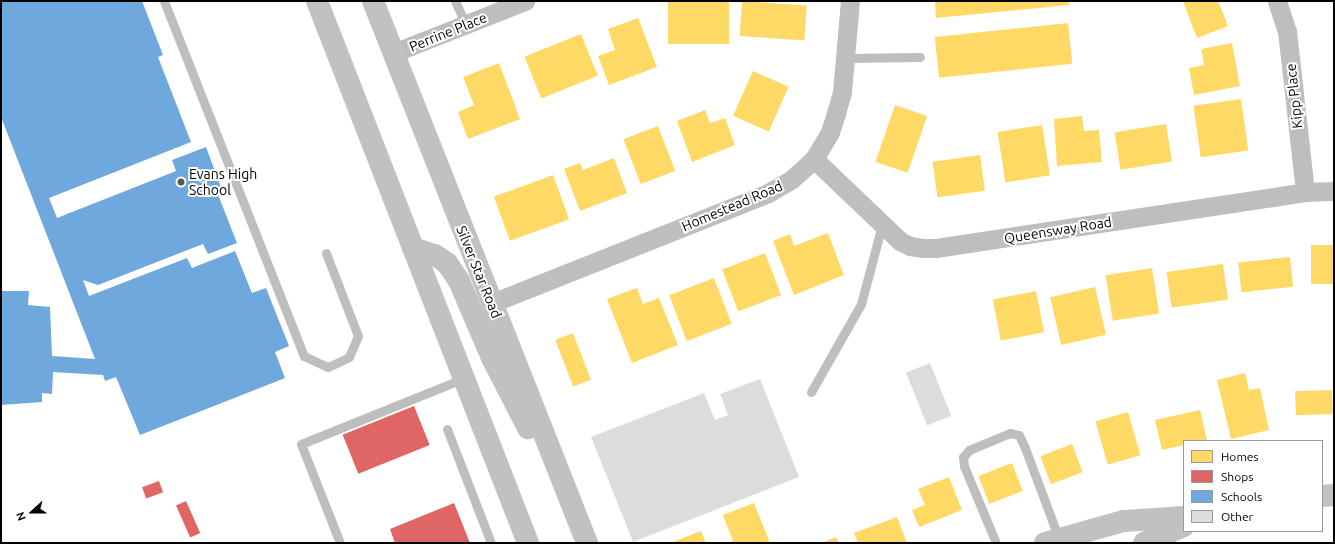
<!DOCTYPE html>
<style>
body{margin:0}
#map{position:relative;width:1335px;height:544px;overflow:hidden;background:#fff;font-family:Ubuntu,sans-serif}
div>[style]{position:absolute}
.homes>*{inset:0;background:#ffd966;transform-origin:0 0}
.shops>*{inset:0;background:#e06666;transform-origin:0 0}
.schools>*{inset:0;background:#6fa8dc}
.building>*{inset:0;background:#dcdcdc;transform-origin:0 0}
.lane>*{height:9px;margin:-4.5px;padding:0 4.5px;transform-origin:4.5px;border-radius:4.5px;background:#bebebe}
.street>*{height:19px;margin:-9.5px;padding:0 9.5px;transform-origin:9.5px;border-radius:9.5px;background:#bebebe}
.secondary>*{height:22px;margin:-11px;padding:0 11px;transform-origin:11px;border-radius:11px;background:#c1c1c1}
.dots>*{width:11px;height:11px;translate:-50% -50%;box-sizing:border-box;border:2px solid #fff;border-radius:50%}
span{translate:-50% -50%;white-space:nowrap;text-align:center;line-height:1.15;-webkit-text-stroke:4px #fff;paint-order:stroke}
.street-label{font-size:14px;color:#000}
.poi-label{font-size:14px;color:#000}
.left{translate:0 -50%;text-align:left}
.frame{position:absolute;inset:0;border:2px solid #000;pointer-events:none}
.legend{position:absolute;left:1183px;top:440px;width:140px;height:92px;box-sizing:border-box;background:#fff;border:1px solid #999;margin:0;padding:5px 7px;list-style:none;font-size:12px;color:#000}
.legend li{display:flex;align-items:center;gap:8px;height:20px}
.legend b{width:20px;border:1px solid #999}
.north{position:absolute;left:12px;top:492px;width:40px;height:40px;-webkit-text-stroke:3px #fff;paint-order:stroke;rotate:249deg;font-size:11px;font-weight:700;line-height:16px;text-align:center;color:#000}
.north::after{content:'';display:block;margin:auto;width:14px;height:18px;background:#000;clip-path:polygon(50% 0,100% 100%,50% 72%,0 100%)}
</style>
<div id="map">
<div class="homes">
<i style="left:668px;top:1px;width:61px;height:43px"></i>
<i style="left:742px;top:1px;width:65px;height:35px;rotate:4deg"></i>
<i style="clip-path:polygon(935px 1px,1068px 1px,1069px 5px,936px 18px)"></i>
<i style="clip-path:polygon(1183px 1px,1218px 1px,1228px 26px,1197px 38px)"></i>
<i style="clip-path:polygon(638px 18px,657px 67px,609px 85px,598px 56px,615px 50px,608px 29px)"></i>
<i style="left:1068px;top:23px;width:41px;height:134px;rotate:84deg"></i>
<i style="left:581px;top:34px;width:45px;height:61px;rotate:68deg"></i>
<i style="clip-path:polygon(1232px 43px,1240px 86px,1194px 95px,1189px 68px,1204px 65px,1201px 49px)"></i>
<i style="clip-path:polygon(499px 63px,520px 119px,468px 139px,458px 112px,474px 105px,463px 77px)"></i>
<i style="left:753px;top:71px;width:39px;height:49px;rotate:24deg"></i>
<i style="left:1241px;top:99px;width:52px;height:48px;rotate:82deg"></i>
<i style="left:895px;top:105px;width:34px;height:60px;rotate:19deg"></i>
<i style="clip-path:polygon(705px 110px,710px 123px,725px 118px,735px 145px,692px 162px,677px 121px)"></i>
<i style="clip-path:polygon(1082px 116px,1084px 131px,1099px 130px,1102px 162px,1057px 166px,1054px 119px)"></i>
<i style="left:1166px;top:124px;width:38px;height:52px;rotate:81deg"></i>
<i style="left:1042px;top:125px;width:51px;height:45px;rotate:81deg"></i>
<i style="left:658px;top:126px;width:48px;height:37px;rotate:69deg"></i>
<i style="left:980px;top:155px;width:36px;height:48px;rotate:82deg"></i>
<i style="clip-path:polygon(614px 158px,627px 193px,580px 211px,564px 169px,580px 163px,583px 170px)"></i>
<i style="left:553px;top:175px;width:47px;height:63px;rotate:70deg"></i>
<i style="clip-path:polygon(828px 233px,844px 275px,794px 295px,773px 241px,790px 234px,794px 246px)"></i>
<i style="left:1311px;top:245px;width:23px;height:39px"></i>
<i style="left:765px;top:253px;width:45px;height:46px;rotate:69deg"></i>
<i style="left:1290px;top:257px;width:30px;height:52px;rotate:84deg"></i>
<i style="left:1223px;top:264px;width:36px;height:57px;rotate:82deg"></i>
<i style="left:1152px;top:268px;width:46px;height:47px;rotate:81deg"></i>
<i style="left:714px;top:278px;width:49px;height:48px;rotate:69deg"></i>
<i style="left:1095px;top:287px;width:49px;height:46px;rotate:77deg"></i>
<i style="clip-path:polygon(637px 288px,643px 304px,659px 298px,678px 345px,632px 363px,607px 299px)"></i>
<i style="left:1036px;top:291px;width:42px;height:44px;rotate:79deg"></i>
<i style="left:573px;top:333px;width:50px;height:19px;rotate:69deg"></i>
<i style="clip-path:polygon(1245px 373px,1249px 390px,1260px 388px,1269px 430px,1231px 439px,1217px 380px)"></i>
<i style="left:1332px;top:390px;width:24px;height:37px;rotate:88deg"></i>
<i style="clip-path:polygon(1200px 410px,1207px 440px,1184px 441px,1184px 445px,1162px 450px,1155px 420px)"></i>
<i style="left:1128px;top:412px;width:45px;height:34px;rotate:74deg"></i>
<i style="left:1072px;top:444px;width:30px;height:34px;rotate:69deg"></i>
<i style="left:1012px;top:463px;width:30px;height:36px;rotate:69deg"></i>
<i style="clip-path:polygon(949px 477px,962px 510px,919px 527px,912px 510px,925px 505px,918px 489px)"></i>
<i style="clip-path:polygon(754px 503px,770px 543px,729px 543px,733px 541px,723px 515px)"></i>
<i style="clip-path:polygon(897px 517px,907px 543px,858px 543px,854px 533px)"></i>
<i style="clip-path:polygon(701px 531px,706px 543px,670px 543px)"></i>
<i style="clip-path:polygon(836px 537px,839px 543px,822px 543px)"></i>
</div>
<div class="shops">
<i style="left:414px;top:406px;width:42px;height:77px;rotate:68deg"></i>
<i style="left:159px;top:481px;width:12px;height:18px;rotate:70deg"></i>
<i style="left:186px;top:501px;width:35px;height:11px;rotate:66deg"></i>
<i style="clip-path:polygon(454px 503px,470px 543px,395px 543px,390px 529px)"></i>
</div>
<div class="schools">
<i style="clip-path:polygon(1px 1px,142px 1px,163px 55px,158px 57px,191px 142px,49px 198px,57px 218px,176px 171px,172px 160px,206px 147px,222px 190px,217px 192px,237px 243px,208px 254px,203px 244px,98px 285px,83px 280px,89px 296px,187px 258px,192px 268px,235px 251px,252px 293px,266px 288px,289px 346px,275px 352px,285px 378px,140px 435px,116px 377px,105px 381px,103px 375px,53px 372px,52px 394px,42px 393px,42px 402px,1px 405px,1px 291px,29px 291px,28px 305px,50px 307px,52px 356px,95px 359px,1px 117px)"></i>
</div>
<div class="building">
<i style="left:930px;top:363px;width:57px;height:26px;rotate:68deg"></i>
<i style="clip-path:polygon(760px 379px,799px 477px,633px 542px,591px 437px,704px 393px,715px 420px,728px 415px,720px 394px)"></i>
</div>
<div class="lane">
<i style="left:164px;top:1px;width:382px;rotate:68.5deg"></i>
<i style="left:304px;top:356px;width:26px;rotate:25deg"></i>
<i style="left:328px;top:367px;width:23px;rotate:-25deg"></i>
<i style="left:349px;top:357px;width:23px;rotate:-67deg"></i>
<i style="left:358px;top:336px;width:89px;rotate:-111.1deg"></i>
<i style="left:455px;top:1px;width:26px;rotate:65deg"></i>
<i style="left:845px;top:58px;width:75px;rotate:-0.8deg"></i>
<i style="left:811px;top:392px;width:101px;rotate:-60.4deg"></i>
<i style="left:861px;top:304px;width:82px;rotate:-75.1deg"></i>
<i style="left:447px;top:429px;width:122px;rotate:68.9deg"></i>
<i style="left:340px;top:543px;width:106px;rotate:-111.5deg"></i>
<i style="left:301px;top:444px;width:176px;rotate:-22deg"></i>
<i style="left:996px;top:543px;width:83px;rotate:-112.6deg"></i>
<i style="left:964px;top:466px;width:9px;rotate:-96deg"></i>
<i style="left:963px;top:457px;width:9px;rotate:-49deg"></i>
<i style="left:969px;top:450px;width:44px;rotate:-22.5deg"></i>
<i style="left:1010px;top:433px;width:9px;rotate:13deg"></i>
<i style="left:1019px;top:435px;width:14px;rotate:65deg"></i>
<i style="left:1025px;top:448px;width:97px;rotate:69.5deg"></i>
</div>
<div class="street">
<i style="left:1277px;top:1px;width:32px;rotate:72deg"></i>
<i style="left:1287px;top:31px;width:162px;rotate:83.6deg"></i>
<i style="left:393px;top:53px;width:142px;rotate:-21.5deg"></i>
<i style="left:814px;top:159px;width:119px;rotate:43.6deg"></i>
<i style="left:900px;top:241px;width:11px;rotate:27deg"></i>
<i style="left:910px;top:246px;width:12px;rotate:9deg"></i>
<i style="left:922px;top:248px;width:14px"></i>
<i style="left:936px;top:248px;width:373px;rotate:-8.6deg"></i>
<i style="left:1305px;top:192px;width:29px;rotate:-2deg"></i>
<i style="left:492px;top:303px;width:297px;rotate:-21.7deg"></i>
<i style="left:768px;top:193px;width:28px;rotate:-30deg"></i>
<i style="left:792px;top:179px;width:30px;rotate:-42deg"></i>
<i style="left:814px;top:159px;width:31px;rotate:-59deg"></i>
<i style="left:830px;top:132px;width:20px;rotate:-72deg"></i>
<i style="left:836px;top:113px;width:22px;rotate:-74deg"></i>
<i style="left:842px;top:92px;width:91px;rotate:-85deg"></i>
</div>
<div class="secondary">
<i style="left:317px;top:1px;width:582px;rotate:68.73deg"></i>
<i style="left:373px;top:1px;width:583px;rotate:68.45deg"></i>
<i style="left:413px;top:248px;width:23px;rotate:18deg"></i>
<i style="left:435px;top:255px;width:14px;rotate:34deg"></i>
<i style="left:447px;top:263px;width:22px;rotate:56deg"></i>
<i style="left:459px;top:281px;width:84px;rotate:66.8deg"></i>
<i style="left:492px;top:358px;width:79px;rotate:62.8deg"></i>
<i style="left:1322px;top:496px;width:12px;rotate:-5deg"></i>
<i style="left:1045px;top:543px;width:82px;rotate:-15.6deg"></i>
<i style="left:1124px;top:521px;width:60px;rotate:-3.8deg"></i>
<i style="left:1144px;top:543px;width:43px;rotate:-23deg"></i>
</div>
<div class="dots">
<i style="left:181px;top:182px;background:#595959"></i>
</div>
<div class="street-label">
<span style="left:448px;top:32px;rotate:-22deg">Perrine Place</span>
<span style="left:1294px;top:96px;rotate:-96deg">Kipp Place</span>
<span style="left:732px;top:206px;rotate:-23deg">Homestead Road</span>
<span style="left:1058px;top:230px;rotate:-9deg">Queensway Road</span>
<span style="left:479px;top:272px;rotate:68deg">Silver Star Road</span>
</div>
<div class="poi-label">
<span class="left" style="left:189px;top:182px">Evans High<br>School</span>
</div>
<div class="frame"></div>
<ul class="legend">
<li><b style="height:11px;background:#ffd966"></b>Homes</li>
<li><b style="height:11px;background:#e06666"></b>Shops</li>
<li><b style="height:11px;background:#6fa8dc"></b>Schools</li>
<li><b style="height:11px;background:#dcdcdc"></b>Other</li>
</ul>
<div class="north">N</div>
</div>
